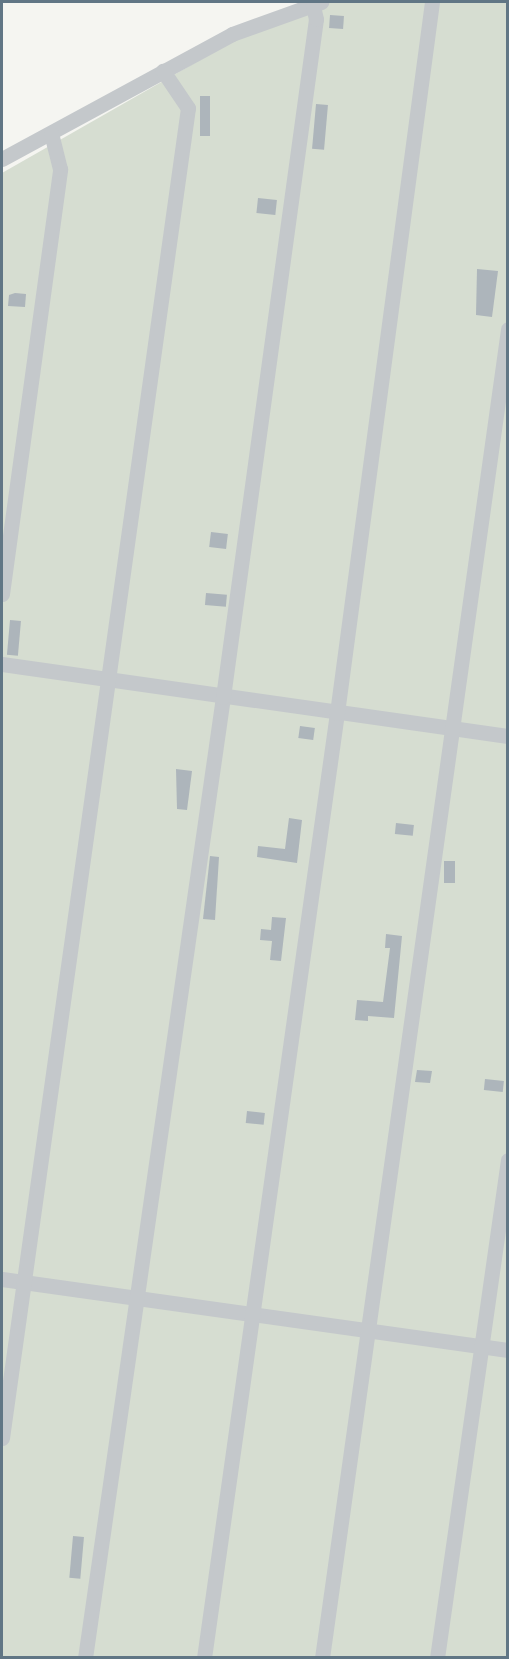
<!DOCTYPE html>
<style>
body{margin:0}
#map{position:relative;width:509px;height:1659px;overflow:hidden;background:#f5f5f1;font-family:"Sofia Sans Condensed",sans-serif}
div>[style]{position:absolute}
.green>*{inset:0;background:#d6ddd1}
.building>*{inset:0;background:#adb5bb;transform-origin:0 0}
.minor>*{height:15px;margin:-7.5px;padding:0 7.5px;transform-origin:7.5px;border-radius:7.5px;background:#c4c8cb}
span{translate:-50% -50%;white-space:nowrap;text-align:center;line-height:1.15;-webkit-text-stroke:6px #fff;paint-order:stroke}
.frame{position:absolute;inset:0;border:3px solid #617685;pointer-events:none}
</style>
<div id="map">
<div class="green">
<i style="clip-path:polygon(324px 2px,507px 2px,507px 1657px,2px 1658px,2px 173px,249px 32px)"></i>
</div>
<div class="building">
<i style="left:330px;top:15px;width:14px;height:13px;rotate:4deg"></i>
<i style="left:200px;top:96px;width:10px;height:40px"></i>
<i style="left:316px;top:104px;width:12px;height:45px;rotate:5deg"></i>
<i style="left:258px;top:198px;width:19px;height:15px;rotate:6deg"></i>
<i style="clip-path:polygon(477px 269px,498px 271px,492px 317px,476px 315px)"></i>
<i style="clip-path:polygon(15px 293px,26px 294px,25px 307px,8px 306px,9px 295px)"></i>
<i style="left:211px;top:532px;width:17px;height:15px;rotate:7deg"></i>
<i style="left:206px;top:593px;width:21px;height:12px;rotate:5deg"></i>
<i style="left:10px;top:620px;width:11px;height:35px;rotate:5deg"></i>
<i style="left:300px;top:726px;width:15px;height:12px;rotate:8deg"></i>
<i style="clip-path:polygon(176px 769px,192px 771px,187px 810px,177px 809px)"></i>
<i style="clip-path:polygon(289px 818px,302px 820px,297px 863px,257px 857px,258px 846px,285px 849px)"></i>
<i style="left:396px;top:823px;width:18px;height:11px;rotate:6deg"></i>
<i style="clip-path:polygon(210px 856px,219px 857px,215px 920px,203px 919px)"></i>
<i style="left:444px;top:861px;width:11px;height:22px"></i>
<i style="clip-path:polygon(272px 917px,286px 918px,281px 961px,270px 960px,272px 941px,260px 940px,261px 929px,271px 930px)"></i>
<i style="clip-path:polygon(386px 934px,402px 936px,394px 1018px,368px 1016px,368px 1021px,355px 1020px,357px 1000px,383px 1002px,390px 948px,385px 948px)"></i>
<i style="clip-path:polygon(417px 1070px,432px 1071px,430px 1083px,415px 1082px)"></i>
<i style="left:485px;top:1079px;width:19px;height:11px;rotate:6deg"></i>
<i style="left:247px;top:1111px;width:18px;height:12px;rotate:6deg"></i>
<i style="left:73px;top:1536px;width:11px;height:42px;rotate:5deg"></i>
</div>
<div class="minor">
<i style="left:2px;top:159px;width:262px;rotate:-28.5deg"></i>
<i style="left:232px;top:34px;width:95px;rotate:-19.8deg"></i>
<i style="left:2px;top:594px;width:429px;rotate:-82.2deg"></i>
<i style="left:60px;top:169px;width:36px;rotate:-104deg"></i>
<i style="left:2px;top:664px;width:511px;rotate:8.1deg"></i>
<i style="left:2px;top:1279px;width:511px;rotate:7.99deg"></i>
<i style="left:2px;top:1438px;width:1343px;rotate:-82.04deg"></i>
<i style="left:188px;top:108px;width:45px;rotate:-124deg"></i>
<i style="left:85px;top:1658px;width:971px;rotate:-81.83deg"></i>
<i style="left:223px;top:697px;width:684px;rotate:-82.19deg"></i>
<i style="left:316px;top:19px;width:13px;rotate:-103deg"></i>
<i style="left:204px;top:1658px;width:954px;rotate:-81.99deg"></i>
<i style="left:337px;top:713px;width:717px;rotate:-82.39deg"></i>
<i style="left:322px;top:1658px;width:1342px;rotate:-82.03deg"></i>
<i style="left:437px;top:1658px;width:503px;rotate:-81.89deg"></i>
</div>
<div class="frame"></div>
</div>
